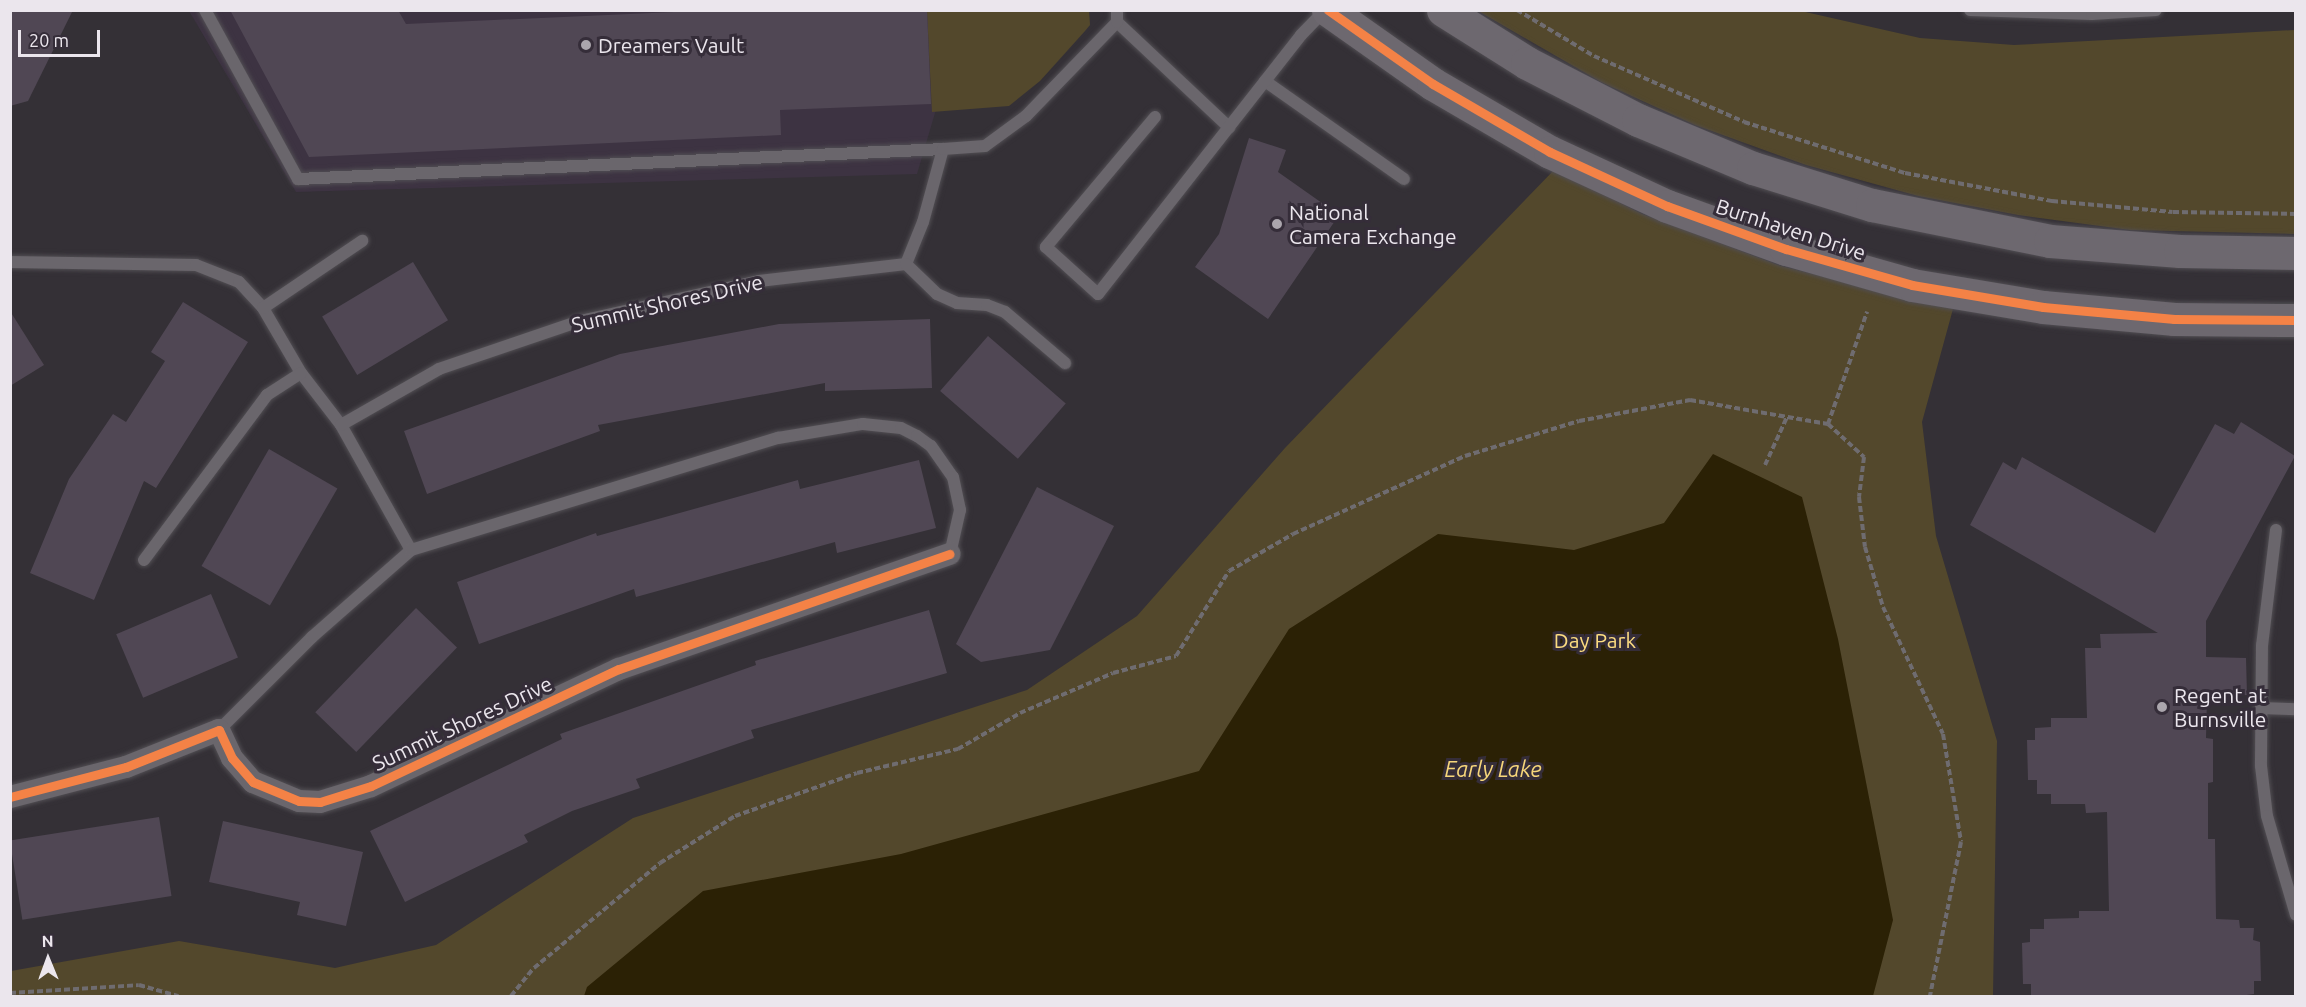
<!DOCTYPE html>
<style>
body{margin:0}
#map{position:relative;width:2306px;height:1007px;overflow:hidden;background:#343036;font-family:Ubuntu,sans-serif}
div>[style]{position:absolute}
.built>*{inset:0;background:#3d3342}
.green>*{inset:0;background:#53482c}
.water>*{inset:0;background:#2b2105}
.building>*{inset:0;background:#504754;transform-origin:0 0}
.path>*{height:4px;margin-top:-2px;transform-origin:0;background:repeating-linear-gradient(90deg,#6f6c70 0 6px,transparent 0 9px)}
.roads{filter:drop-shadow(0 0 2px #514e53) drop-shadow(0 0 2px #514e53)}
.lane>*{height:12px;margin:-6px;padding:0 6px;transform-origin:6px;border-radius:6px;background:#6a666c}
.street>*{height:22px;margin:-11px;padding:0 11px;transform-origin:11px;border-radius:11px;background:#6a666c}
.secondary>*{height:33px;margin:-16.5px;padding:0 16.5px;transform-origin:16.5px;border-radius:16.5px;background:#6d686f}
.cycleway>*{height:9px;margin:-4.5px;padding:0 4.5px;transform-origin:4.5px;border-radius:4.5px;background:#f48246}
.dots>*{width:16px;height:16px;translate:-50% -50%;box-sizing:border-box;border:3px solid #352d39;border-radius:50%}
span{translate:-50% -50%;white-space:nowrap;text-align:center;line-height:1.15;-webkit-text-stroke:6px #352d39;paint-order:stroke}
.poi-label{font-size:21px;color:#ebe6ed}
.left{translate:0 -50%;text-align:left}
.street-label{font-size:21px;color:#ebe6ed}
.park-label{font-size:21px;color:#fcdc80}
.water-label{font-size:22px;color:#f6d67a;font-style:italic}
.frame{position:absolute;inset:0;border:12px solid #ebe6ed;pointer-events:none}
.north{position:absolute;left:18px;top:929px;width:60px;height:60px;-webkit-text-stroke:4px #352d39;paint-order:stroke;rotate:359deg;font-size:16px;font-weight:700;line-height:24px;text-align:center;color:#ebe6ed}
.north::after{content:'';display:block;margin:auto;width:21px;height:27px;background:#ebe6ed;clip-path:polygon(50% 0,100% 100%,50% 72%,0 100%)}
.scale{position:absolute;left:18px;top:30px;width:82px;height:27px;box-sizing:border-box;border:3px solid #ebe6ed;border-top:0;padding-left:8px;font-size:18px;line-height:21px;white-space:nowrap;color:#ebe6ed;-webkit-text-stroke:4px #352d39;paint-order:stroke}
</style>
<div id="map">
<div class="built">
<i style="clip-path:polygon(189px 11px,965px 11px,917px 174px,296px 192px)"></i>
</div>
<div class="green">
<i style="clip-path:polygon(1089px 10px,1090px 25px,1085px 31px,1040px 81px,1009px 106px,932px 112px,927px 11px)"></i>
<i style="clip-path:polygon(1478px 11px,1801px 11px,1920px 38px,2014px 45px,2295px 30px,2295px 234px,2130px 230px,2018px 215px,1918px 196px,1806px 165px,1695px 125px,1601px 82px)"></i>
<i style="clip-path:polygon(1554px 170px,1642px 214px,1781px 266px,1953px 309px,1922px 422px,1936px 536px,1997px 741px,1993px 996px,11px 996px,11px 971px,179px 941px,335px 968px,436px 945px,633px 818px,1027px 690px,1137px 616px,1285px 448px)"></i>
</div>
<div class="water">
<i style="clip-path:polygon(1713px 454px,1802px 497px,1838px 639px,1893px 920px,1873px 996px,584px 996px,587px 987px,703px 891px,901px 854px,1199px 771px,1289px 629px,1438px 534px,1574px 550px,1664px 523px)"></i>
</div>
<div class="building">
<i style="clip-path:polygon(10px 10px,73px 10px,28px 101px,10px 106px)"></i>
<i style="clip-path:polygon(230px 10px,398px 10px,406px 24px,718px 10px,927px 10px,931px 104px,780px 110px,781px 135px,309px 157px)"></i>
<i style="clip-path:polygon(1249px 138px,1286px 150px,1278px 172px,1339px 215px,1268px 319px,1195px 267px,1219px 234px)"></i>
<i style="left:413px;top:262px;width:68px;height:106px;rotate:59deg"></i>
<i style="clip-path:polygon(183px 302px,248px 342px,156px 488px,144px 481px,94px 600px,30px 573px,69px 479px,113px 414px,126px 422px,165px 361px,151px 352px)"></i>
<i style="clip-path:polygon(10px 311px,44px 365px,10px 386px)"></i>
<i style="clip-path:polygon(930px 319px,932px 388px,825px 391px,825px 383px,598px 425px,600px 431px,427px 494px,404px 431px,620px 354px,779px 324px)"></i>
<i style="left:988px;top:336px;width:103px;height:73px;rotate:41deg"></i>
<i style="clip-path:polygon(2241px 422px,2295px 456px,2206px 621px,2206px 657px,2246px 658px,2247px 695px,2207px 697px,2206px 738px,2213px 739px,2213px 782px,2208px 783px,2208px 839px,2215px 839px,2216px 919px,2239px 920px,2240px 928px,2254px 928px,2253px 940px,2260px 942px,2261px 981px,2254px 981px,2254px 994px,2239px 996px,2031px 996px,2031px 984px,2023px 984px,2022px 943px,2030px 942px,2030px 929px,2044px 929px,2044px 919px,2079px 918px,2079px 911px,2109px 911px,2107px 812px,2086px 813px,2085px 804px,2051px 804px,2051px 794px,2037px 794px,2037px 780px,2028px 780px,2027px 740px,2035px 740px,2035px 728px,2051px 727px,2051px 718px,2087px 718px,2085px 648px,2101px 648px,2100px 634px,2158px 633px,1970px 525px,2003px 462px,2016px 470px,2022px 457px,2155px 533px,2215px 424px,2234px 434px)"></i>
<i style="left:269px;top:449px;width:79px;height:135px;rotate:30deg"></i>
<i style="clip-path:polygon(919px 460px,936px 528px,837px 553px,835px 542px,636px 597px,634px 589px,479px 644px,457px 582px,596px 533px,597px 536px,798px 480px,800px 489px)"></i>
<i style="clip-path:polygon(1037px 487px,1114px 526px,1050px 650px,981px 662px,956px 644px)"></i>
<i style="left:211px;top:594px;width:69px;height:103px;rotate:67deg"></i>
<i style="left:416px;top:608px;width:57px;height:145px;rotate:44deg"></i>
<i style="clip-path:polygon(929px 610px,947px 673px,751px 730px,754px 738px,636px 779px,640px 788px,572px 811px,524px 835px,528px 842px,405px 902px,370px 831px,562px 739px,560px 734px,756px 665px,755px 661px)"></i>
<i style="left:159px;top:817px;width:80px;height:151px;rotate:81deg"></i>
<i style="clip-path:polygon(223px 821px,363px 852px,346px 926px,297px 915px,300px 902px,209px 882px)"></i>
</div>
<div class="path">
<i style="left:1517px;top:10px;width:90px;rotate:30.9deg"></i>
<i style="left:1594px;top:56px;width:164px;rotate:23.7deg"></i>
<i style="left:1744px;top:122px;width:169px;rotate:17.6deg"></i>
<i style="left:1905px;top:173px;width:150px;rotate:10.8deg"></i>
<i style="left:2052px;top:201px;width:121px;rotate:5.2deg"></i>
<i style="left:2173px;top:212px;width:123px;rotate:0.9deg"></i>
<i style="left:1828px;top:424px;width:119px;rotate:-70.8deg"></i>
<i style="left:1765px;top:465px;width:53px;rotate:-65.4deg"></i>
<i style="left:10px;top:993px;width:129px;rotate:-3.5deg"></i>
<i style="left:139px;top:985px;width:41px;rotate:15.8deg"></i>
<i style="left:511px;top:996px;width:36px;rotate:-51deg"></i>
<i style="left:534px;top:968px;width:164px;rotate:-39.8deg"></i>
<i style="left:660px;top:863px;width:89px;rotate:-32.1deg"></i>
<i style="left:735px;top:816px;width:129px;rotate:-19.4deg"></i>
<i style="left:857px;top:773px;width:104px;rotate:-13.4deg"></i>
<i style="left:958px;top:749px;width:72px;rotate:-30.1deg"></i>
<i style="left:1020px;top:713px;width:101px;rotate:-23.3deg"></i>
<i style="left:1113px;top:673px;width:65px;rotate:-15.1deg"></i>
<i style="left:1176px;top:656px;width:100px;rotate:-58.1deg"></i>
<i style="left:1229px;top:571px;width:74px;rotate:-30deg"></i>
<i style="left:1293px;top:534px;width:189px;rotate:-24.4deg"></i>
<i style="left:1465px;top:456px;width:119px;rotate:-17.1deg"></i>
<i style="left:1579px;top:421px;width:113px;rotate:-10.7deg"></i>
<i style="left:1690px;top:400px;width:140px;rotate:9.9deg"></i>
<i style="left:1828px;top:424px;width:49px;rotate:42.5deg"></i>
<i style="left:1864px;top:457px;width:40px;rotate:97.1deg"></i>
<i style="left:1859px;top:497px;width:50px;rotate:83.2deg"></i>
<i style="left:1865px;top:547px;width:63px;rotate:73.3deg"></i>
<i style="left:1883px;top:607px;width:140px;rotate:64.7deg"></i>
<i style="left:1943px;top:734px;width:109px;rotate:80.5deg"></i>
<i style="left:1961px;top:842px;width:157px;rotate:101.4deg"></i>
</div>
<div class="roads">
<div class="lane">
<i style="left:205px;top:10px;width:193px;rotate:61.2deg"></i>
<i style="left:298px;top:179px;width:646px;rotate:-2.66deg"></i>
<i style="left:1970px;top:10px;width:122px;rotate:1.9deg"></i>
<i style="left:2092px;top:14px;width:64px;rotate:-3.6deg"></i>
<i style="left:1117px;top:22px;width:154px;rotate:43.2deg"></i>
<i style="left:1265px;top:81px;width:170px;rotate:35.2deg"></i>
<i style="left:1155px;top:117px;width:170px;rotate:130deg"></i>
<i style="left:1046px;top:247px;width:70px;rotate:42.1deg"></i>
<i style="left:1098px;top:294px;width:329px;rotate:-51.9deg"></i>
<i style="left:1301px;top:35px;width:35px;rotate:-46deg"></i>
<i style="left:10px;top:262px;width:186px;rotate:0.9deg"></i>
<i style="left:196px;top:265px;width:46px;rotate:21.6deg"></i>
<i style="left:239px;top:282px;width:35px;rotate:47deg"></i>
<i style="left:263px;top:308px;width:75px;rotate:59.7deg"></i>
<i style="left:301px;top:373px;width:66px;rotate:52.4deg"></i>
<i style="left:341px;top:425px;width:143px;rotate:60.8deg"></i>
<i style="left:906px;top:264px;width:45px;rotate:-68deg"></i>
<i style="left:923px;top:222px;width:76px;rotate:-74.7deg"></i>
<i style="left:943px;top:149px;width:42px;rotate:-4.1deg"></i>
<i style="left:985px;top:146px;width:51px;rotate:-36.2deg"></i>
<i style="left:1026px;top:116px;width:131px;rotate:-45.9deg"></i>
<i style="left:1117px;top:22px;width:12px;rotate:-90deg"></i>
<i style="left:263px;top:308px;width:120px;rotate:-34.1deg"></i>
<i style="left:341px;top:425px;width:113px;rotate:-29.7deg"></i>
<i style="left:439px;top:369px;width:149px;rotate:-18.8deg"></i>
<i style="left:580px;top:321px;width:183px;rotate:-12.6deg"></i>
<i style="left:759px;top:281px;width:148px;rotate:-6.6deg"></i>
<i style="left:906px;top:264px;width:43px;rotate:44.1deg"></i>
<i style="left:937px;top:294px;width:22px;rotate:24deg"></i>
<i style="left:957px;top:303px;width:30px;rotate:4deg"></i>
<i style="left:987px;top:305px;width:19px;rotate:21deg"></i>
<i style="left:1005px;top:312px;width:79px;rotate:40.4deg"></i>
<i style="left:2276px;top:530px;width:116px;rotate:96.9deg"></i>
<i style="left:2262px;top:645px;width:121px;rotate:90.5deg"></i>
<i style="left:2261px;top:766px;width:50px;rotate:83.2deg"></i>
<i style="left:2267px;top:816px;width:103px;rotate:73.7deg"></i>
<i style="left:144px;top:560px;width:206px;rotate:-53.3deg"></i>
<i style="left:267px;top:395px;width:40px;rotate:-32.9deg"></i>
<i style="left:2261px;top:708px;width:35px;rotate:2deg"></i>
<i style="left:219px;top:730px;width:132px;rotate:-45deg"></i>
<i style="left:312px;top:637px;width:132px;rotate:-41.3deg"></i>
<i style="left:411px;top:550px;width:384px;rotate:-17deg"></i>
<i style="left:778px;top:438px;width:86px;rotate:-9.4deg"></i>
<i style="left:863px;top:424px;width:38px;rotate:6deg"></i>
<i style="left:901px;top:428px;width:18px;rotate:27deg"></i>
<i style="left:917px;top:436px;width:17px;rotate:36deg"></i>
<i style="left:931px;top:446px;width:38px;rotate:55deg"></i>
<i style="left:953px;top:477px;width:34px;rotate:78deg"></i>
<i style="left:960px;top:510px;width:45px;rotate:102.8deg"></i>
</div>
<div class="street">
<i style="left:10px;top:797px;width:120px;rotate:-14.5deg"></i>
<i style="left:126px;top:767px;width:100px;rotate:-21.7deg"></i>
<i style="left:219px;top:730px;width:31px;rotate:65deg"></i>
<i style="left:232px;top:758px;width:32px;rotate:49deg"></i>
<i style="left:253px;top:782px;width:50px;rotate:22.4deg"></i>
<i style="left:299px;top:801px;width:21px;rotate:3deg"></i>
<i style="left:320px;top:802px;width:53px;rotate:-17.4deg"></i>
<i style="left:371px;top:786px;width:274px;rotate:-25.3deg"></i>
<i style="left:619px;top:669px;width:350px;rotate:-19.2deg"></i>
</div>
<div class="secondary">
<i style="left:1328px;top:10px;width:128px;rotate:35.2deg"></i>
<i style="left:1433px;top:84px;width:135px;rotate:30.2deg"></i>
<i style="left:1550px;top:152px;width:129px;rotate:24.8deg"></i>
<i style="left:1667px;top:206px;width:127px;rotate:19.9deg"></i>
<i style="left:1786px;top:249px;width:131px;rotate:15.9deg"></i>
<i style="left:1912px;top:285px;width:133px;rotate:9.5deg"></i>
<i style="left:2043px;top:307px;width:132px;rotate:5.2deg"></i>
<i style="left:2174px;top:319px;width:122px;rotate:0.5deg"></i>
<i style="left:1443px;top:10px;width:99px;rotate:32.2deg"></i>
<i style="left:1527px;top:63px;width:125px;rotate:27.2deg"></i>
<i style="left:1638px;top:120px;width:125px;rotate:22.7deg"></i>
<i style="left:1753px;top:168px;width:125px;rotate:17.3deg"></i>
<i style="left:1872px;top:205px;width:182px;rotate:11.4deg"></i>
<i style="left:2050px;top:241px;width:130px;rotate:4.4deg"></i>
<i style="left:2180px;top:251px;width:116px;rotate:1deg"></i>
</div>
</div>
<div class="cycleway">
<i style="left:1328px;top:10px;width:128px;rotate:35.2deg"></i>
<i style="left:1433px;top:84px;width:135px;rotate:30.2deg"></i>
<i style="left:1550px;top:152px;width:129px;rotate:24.8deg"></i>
<i style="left:1667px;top:206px;width:127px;rotate:19.9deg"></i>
<i style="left:1786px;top:249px;width:131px;rotate:15.9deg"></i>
<i style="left:1912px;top:285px;width:133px;rotate:9.5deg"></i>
<i style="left:2043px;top:307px;width:132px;rotate:5.2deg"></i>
<i style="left:2174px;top:319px;width:122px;rotate:0.5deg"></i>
<i style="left:10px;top:797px;width:120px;rotate:-14.5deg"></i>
<i style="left:126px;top:767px;width:100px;rotate:-21.7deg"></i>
<i style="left:219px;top:730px;width:31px;rotate:65deg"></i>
<i style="left:232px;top:758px;width:32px;rotate:49deg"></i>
<i style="left:253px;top:782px;width:50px;rotate:22.4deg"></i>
<i style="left:299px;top:801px;width:21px;rotate:3deg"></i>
<i style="left:320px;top:802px;width:53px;rotate:-17.4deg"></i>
<i style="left:371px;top:786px;width:274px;rotate:-25.3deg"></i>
<i style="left:619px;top:669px;width:350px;rotate:-19.2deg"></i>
</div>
<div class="dots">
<i style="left:586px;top:45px;background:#aba6ad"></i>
<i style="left:1277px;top:224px;background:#aba6ad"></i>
<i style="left:2162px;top:707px;background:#aba6ad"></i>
</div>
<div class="poi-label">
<span class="left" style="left:598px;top:45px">Dreamers Vault</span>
<span class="left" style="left:1289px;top:224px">National<br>Camera Exchange</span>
<span class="left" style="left:2174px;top:707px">Regent at<br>Burnsville</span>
</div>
<div class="street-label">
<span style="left:1791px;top:229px;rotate:18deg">Burnhaven Drive</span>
<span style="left:667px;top:303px;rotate:-13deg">Summit Shores Drive</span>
<span style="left:462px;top:723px;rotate:-25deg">Summit Shores Drive</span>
</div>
<div class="park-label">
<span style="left:1595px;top:640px">Day Park</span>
</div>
<div class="water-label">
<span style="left:1493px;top:769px">Early Lake</span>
</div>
<div class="frame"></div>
<div class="north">N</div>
<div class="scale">20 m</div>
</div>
